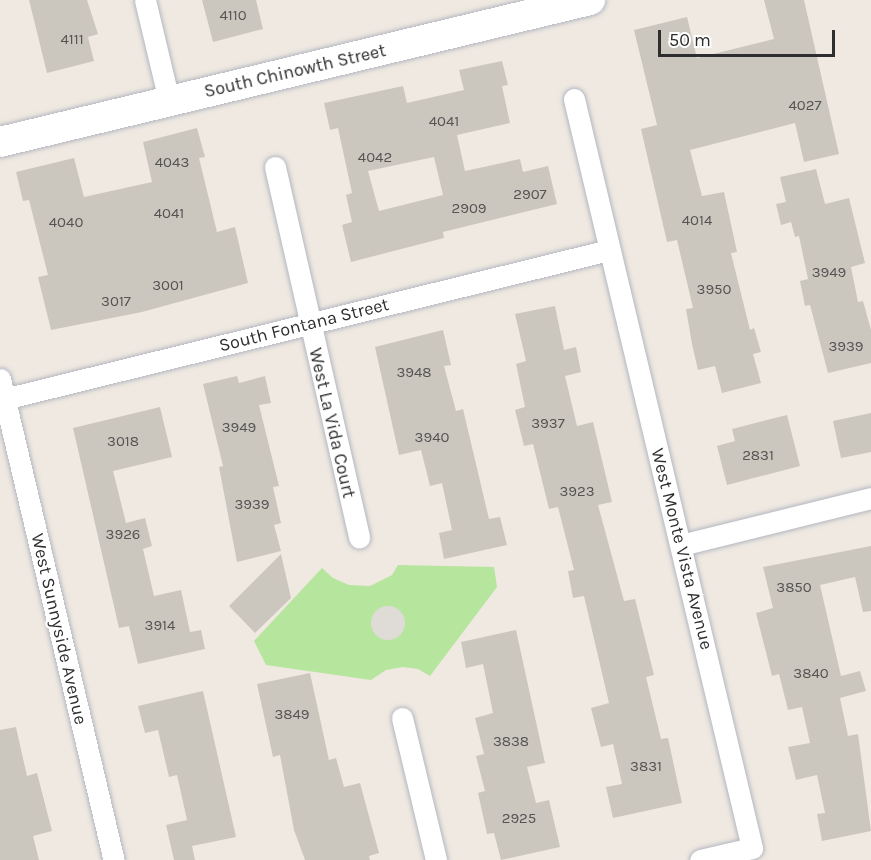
<!DOCTYPE html>
<style>
body{margin:0}
#map{position:relative;width:871px;height:860px;overflow:hidden;background:#efe9e1;font-family:Karla,sans-serif}
div>[style]{position:absolute}
.green>*{inset:0;background:#b6e59e}
.plaza>*{inset:0;background:#dfdcd8}
.round{border-radius:50%}
.building>*{inset:0;background:#cbc7bf}
.roads{filter:drop-shadow(0 0 2px #b4b7c1) drop-shadow(0 0 2px #b4b7c1)}
.street>*{height:21px;margin:-10.5px;padding:0 10.5px;transform-origin:10.5px;border-radius:10.5px;background:#fff}
.secondary>*{height:30px;margin:-15px;padding:0 15px;transform-origin:15px;border-radius:15px;background:#fff}
span{translate:-50% -50%;white-space:nowrap;text-align:center;line-height:1.15;-webkit-text-stroke:4.5px #fff;paint-order:stroke}
.number-label{font-size:15px;color:#555452}
.number-label span{-webkit-text-stroke-width:0}
.street-label{font-size:18px;color:#2e2e2e}
.scale{position:absolute;left:658px;top:30px;width:177px;height:27px;box-sizing:border-box;border:3px solid #2e2e2e;border-top:0;padding-left:8px;font-size:18px;line-height:21px;white-space:nowrap;color:#2e2e2e;-webkit-text-stroke:4px #fff;paint-order:stroke}
</style>
<div id="map">
<div class="green">
<i style="clip-path:polygon(398px 565px,494px 567px,497px 587px,430px 676px,418px 669px,403px 667px,386px 670px,371px 680px,266px 665px,254px 641px,322px 568px,333px 578px,349px 585px,370px 586px,392px 575px)"></i>
</div>
<div class="plaza">
<i class="round" style="left:371px;top:606px;width:34px;height:34px"></i>
</div>
<div class="building">
<i style="clip-path:polygon(29px 0,87px 0,98px 34px,88px 37px,94px 61px,47px 73px)"></i>
<i style="clip-path:polygon(202px 0,256px 0,263px 29px,213px 42px)"></i>
<i style="clip-path:polygon(764px 0,804px 0,839px 154px,804px 162px,795px 123px,690px 150px,702px 196px,724px 192px,737px 252px,731px 253px,750px 330px,754px 328px,761px 352px,753px 354px,761px 383px,722px 393px,715px 366px,698px 370px,692px 344px,686px 309px,693px 308px,677px 240px,667px 242px,641px 129px,657px 125px,634px 30px,687px 17px,697px 58px,774px 39px)"></i>
<i style="clip-path:polygon(evenodd,502px 61px,508px 85px,502px 86px,510px 123px,457px 135px,465px 171px,520px 159px,523px 172px,548px 166px,557px 204px,443px 232px,444px 238px,351px 262px,342px 225px,352px 222px,346px 195px,352px 193px,338px 128px,330px 130px,324px 103px,403px 86px,407px 103px,464px 90px,459px 70px,502px 61px,434px 157px,443px 195px,379px 211px,368px 171px,434px 157px)"></i>
<i style="clip-path:polygon(197px 128px,205px 157px,199px 158px,217px 232px,235px 227px,248px 283px,142px 312px,51px 330px,38px 277px,48px 275px,29px 200px,23px 201px,16px 172px,74px 158px,84px 197px,152px 182px,143px 142px)"></i>
<i style="clip-path:polygon(816px 169px,825px 204px,849px 198px,865px 263px,851px 267px,858px 302px,863px 301px,871px 330px,871px 363px,828px 373px,810px 305px,805px 306px,800px 281px,808px 279px,799px 236px,795px 237px,791px 222px,781px 225px,776px 204px,786px 202px,780px 177px)"></i>
<i style="clip-path:polygon(555px 306px,564px 350px,576px 347px,581px 372px,565px 376px,577px 426px,593px 422px,612px 502px,598px 505px,624px 601px,635px 599px,654px 675px,646px 677px,661px 739px,668px 738px,682px 803px,613px 818px,606px 787px,622px 784px,613px 744px,601px 747px,591px 708px,609px 703px,584px 596px,573px 598px,568px 571px,574px 570px,558px 507px,549px 509px,533px 444px,524px 446px,515px 410px,525px 407px,516px 364px,526px 361px,515px 314px)"></i>
<i style="clip-path:polygon(443px 330px,451px 365px,444px 366px,456px 411px,463px 409px,489px 519px,500px 517px,507px 545px,444px 559px,439px 533px,452px 530px,442px 483px,430px 486px,421px 450px,399px 455px,375px 347px)"></i>
<i style="clip-path:polygon(237px 376px,239px 383px,265px 376px,271px 403px,259px 405px,279px 486px,273px 487px,281px 523px,274px 525px,281px 551px,237px 562px,219px 467px,223px 466px,203px 384px)"></i>
<i style="clip-path:polygon(160px 407px,172px 457px,113px 471px,126px 523px,145px 518px,152px 546px,143px 549px,154px 596px,181px 590px,190px 632px,201px 630px,205px 649px,138px 664px,129px 626px,119px 628px,73px 428px)"></i>
<i style="clip-path:polygon(871px 413px,871px 452px,841px 458px,833px 421px)"></i>
<i style="clip-path:polygon(787px 415px,800px 466px,727px 485px,717px 446px,735px 441px,732px 429px)"></i>
<i style="clip-path:polygon(871px 546px,871px 611px,863px 612px,855px 577px,820px 585px,841px 676px,860px 671px,866px 691px,840px 698px,848px 736px,858px 734px,871px 831px,822px 841px,817px 814px,825px 813px,817px 775px,796px 780px,788px 747px,810px 743px,802px 707px,788px 710px,779px 674px,772px 676px,756px 613px,773px 608px,763px 567px)"></i>
<i style="clip-path:polygon(281px 554px,291px 598px,255px 633px,229px 606px)"></i>
<i style="clip-path:polygon(516px 630px,545px 763px,527px 767px,536px 803px,549px 800px,560px 847px,501px 860px,494px 833px,487px 834px,478px 793px,485px 791px,476px 756px,484px 754px,475px 718px,493px 713px,483px 664px,466px 668px,461px 642px)"></i>
<i style="clip-path:polygon(310px 673px,329px 760px,336px 758px,344px 787px,360px 783px,379px 853px,369px 856px,370px 860px,305px 860px,294px 830px,280px 755px,273px 757px,257px 684px)"></i>
<i style="clip-path:polygon(203px 691px,236px 837px,192px 846px,195px 860px,174px 860px,166px 825px,187px 820px,177px 775px,169px 777px,158px 730px,145px 733px,138px 706px)"></i>
<i style="clip-path:polygon(16px 727px,27px 776px,37px 773px,52px 831px,33px 836px,39px 860px,0 860px,0 730px)"></i>
</div>
<div class="roads">
<div class="street">
<i style="left:145px;top:0;width:104px;rotate:76.6deg"></i>
<i style="left:574px;top:99px;width:770px;rotate:76.63deg"></i>
<i style="left:752px;top:848px;width:53px;rotate:167deg"></i>
<i style="left:275px;top:167px;width:380px;rotate:77.2deg"></i>
<i style="left:0;top:379px;width:494px;rotate:76.7deg"></i>
<i style="left:0;top:400px;width:627px;rotate:-13.84deg"></i>
<i style="left:681px;top:545px;width:196px;rotate:-13.9deg"></i>
<i style="left:402px;top:718px;width:146px;rotate:76.5deg"></i>
</div>
<div class="secondary">
<i style="left:0;top:142px;width:607px;rotate:-13.53deg"></i>
</div>
</div>
<div class="number-label">
<span style="left:233px;top:16px">4110</span>
<span style="left:72px;top:40px">4111</span>
<span style="left:805px;top:106px">4027</span>
<span style="left:444px;top:122px">4041</span>
<span style="left:375px;top:158px">4042</span>
<span style="left:172px;top:163px">4043</span>
<span style="left:530px;top:195px">2907</span>
<span style="left:469px;top:209px">2909</span>
<span style="left:169px;top:214px">4041</span>
<span style="left:697px;top:221px">4014</span>
<span style="left:66px;top:223px">4040</span>
<span style="left:829px;top:273px">3949</span>
<span style="left:168px;top:286px">3001</span>
<span style="left:714px;top:290px">3950</span>
<span style="left:116px;top:302px">3017</span>
<span style="left:846px;top:347px">3939</span>
<span style="left:414px;top:373px">3948</span>
<span style="left:548px;top:424px">3937</span>
<span style="left:239px;top:428px">3949</span>
<span style="left:432px;top:438px">3940</span>
<span style="left:123px;top:442px">3018</span>
<span style="left:758px;top:456px">2831</span>
<span style="left:577px;top:492px">3923</span>
<span style="left:252px;top:505px">3939</span>
<span style="left:123px;top:535px">3926</span>
<span style="left:794px;top:588px">3850</span>
<span style="left:160px;top:626px">3914</span>
<span style="left:811px;top:674px">3840</span>
<span style="left:292px;top:715px">3849</span>
<span style="left:511px;top:742px">3838</span>
<span style="left:646px;top:767px">3831</span>
<span style="left:519px;top:819px">2925</span>
</div>
<div class="street-label">
<span style="left:295px;top:71px;rotate:-13deg">South Chinowth Street</span>
<span style="left:304px;top:325px;rotate:-14deg">South Fontana Street</span>
<span style="left:332px;top:423px;rotate:77deg">West La Vida Court</span>
<span style="left:682px;top:549px;rotate:76deg">West Monte Vista Avenue</span>
<span style="left:59px;top:629px;rotate:77deg">West Sunnyside Avenue</span>
</div>
<div class="scale">50 m</div>
</div>
